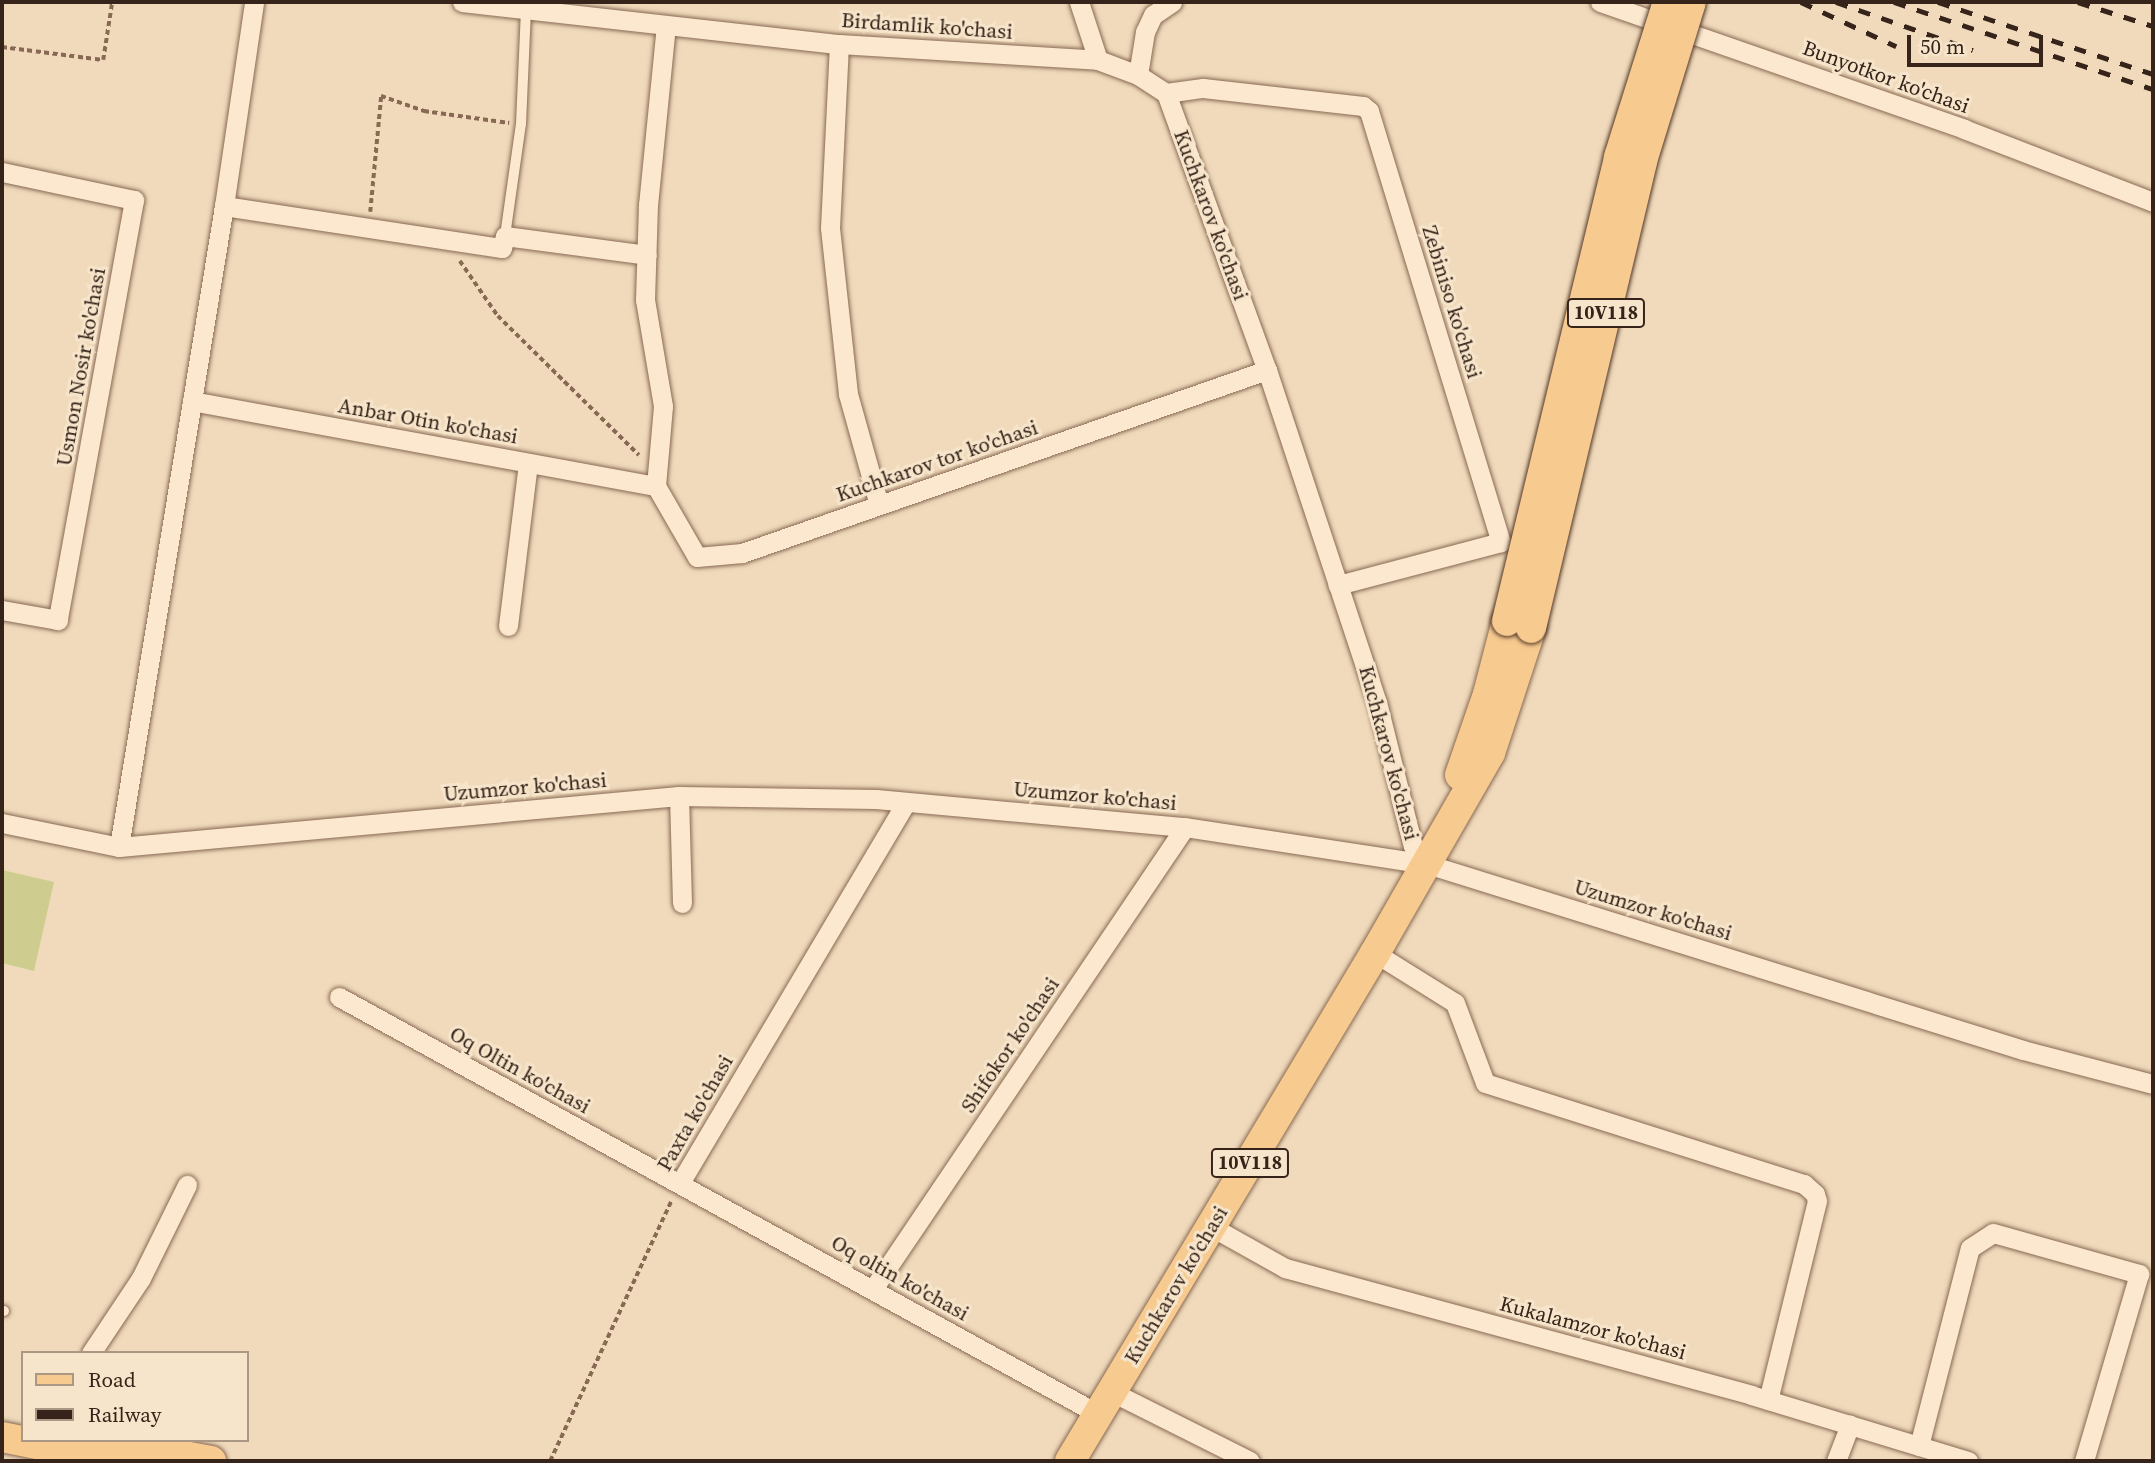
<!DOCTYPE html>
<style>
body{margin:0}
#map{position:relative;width:2155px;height:1463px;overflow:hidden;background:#f0dabb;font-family:"Source Serif 4",serif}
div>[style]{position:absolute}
.green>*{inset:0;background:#cecd8f}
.path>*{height:3.5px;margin-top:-1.75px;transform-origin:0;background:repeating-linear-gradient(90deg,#886954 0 5px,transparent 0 8.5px)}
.roads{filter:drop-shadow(0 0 2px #886954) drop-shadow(0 0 2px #886954)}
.lane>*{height:10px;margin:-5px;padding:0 5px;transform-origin:5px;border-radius:5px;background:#fbe8ce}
.street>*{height:19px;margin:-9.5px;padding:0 9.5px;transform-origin:9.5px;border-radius:9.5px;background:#fbe8ce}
.primary>*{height:30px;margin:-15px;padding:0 15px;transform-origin:15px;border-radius:15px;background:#f7ca8f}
.rail>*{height:5px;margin-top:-2.5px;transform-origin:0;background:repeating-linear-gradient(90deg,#36241a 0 12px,transparent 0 24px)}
.bridges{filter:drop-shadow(0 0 2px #543829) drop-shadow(0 0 2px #543829)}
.primary-bridge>*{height:30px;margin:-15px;padding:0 15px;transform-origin:15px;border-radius:15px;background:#f7ca8f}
span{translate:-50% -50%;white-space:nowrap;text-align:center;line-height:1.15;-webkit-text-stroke:6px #f7e5cb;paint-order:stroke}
.shield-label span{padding:2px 5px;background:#f7e5cb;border:2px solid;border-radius:5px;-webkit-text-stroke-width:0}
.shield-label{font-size:19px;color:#36241a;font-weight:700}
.street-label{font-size:21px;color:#36241a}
.frame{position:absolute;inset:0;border:4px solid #36241a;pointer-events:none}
.legend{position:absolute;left:21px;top:1351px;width:228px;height:91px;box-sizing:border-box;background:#f7e5cb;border:2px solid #aa9884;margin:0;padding:9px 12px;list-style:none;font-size:21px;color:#36241a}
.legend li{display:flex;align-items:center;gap:14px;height:35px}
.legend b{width:35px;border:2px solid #aa9884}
.scale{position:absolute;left:1907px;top:35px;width:136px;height:32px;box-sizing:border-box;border:4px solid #36241a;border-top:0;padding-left:9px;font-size:21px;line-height:24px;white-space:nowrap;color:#36241a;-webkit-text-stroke:5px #f7e5cb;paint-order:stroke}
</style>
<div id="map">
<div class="green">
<i style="clip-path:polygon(2px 870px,54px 882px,34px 971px,2px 963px)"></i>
</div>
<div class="path">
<i style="left:2px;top:47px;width:102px;rotate:7.3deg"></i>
<i style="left:103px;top:60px;width:59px;rotate:-81.2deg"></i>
<i style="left:370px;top:212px;width:117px;rotate:-84.6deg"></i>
<i style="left:381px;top:96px;width:46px;rotate:19.2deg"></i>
<i style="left:424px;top:111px;width:86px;rotate:8deg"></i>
<i style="left:460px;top:261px;width:67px;rotate:55.4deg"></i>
<i style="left:498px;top:316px;width:198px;rotate:44.6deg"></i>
<i style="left:550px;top:1461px;width:287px;rotate:-65deg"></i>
</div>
<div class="roads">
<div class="lane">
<i style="left:505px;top:236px;width:113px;rotate:-81.9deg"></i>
<i style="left:521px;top:124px;width:115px;rotate:-87.5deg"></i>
<i style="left:2px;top:1311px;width:2px"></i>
</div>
<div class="street">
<i style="left:462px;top:2px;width:379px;rotate:6.4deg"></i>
<i style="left:839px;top:44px;width:259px;rotate:3.5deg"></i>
<i style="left:1098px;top:60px;width:43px;rotate:20.6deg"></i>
<i style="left:1138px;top:75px;width:44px;rotate:-80.8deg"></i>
<i style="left:1145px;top:32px;width:19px;rotate:-65deg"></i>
<i style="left:1153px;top:15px;width:23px;rotate:-34deg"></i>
<i style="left:1079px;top:2px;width:61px;rotate:71.9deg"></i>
<i style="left:1600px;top:2px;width:386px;rotate:19.2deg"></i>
<i style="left:1964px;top:129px;width:203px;rotate:21.1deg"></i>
<i style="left:839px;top:44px;width:184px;rotate:92.8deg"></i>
<i style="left:830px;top:228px;width:167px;rotate:83.8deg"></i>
<i style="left:848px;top:394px;width:115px;rotate:74.4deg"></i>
<i style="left:1138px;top:75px;width:33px;rotate:33deg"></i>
<i style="left:1166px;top:93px;width:295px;rotate:70deg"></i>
<i style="left:1267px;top:370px;width:350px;rotate:71.7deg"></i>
<i style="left:1377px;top:702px;width:148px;rotate:76deg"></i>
<i style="left:1413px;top:846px;width:23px;rotate:52deg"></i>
<i style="left:1166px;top:93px;width:37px;rotate:-8deg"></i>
<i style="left:1203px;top:88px;width:161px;rotate:6.4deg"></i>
<i style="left:1363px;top:106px;width:8px;rotate:40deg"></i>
<i style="left:1369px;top:111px;width:451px;rotate:73deg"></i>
<i style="left:1501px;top:542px;width:169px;rotate:165.2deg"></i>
<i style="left:2px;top:172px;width:135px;rotate:12deg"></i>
<i style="left:134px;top:200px;width:427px;rotate:100.3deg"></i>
<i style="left:58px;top:620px;width:57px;rotate:-169.9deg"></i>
<i style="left:224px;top:206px;width:281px;rotate:8.6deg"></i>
<i style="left:502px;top:248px;width:12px;rotate:-76deg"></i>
<i style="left:505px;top:236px;width:143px;rotate:7.6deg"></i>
<i style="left:192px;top:401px;width:472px;rotate:10.4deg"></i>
<i style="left:656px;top:486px;width:82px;rotate:60deg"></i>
<i style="left:697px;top:557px;width:45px;rotate:-5.1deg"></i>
<i style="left:742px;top:553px;width:556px;rotate:-19.22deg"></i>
<i style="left:656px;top:486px;width:80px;rotate:-85deg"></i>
<i style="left:663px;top:406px;width:108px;rotate:-99.6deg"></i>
<i style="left:645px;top:300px;width:95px;rotate:-88.2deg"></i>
<i style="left:648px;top:205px;width:180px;rotate:-84.3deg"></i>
<i style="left:508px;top:626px;width:164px;rotate:-83deg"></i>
<i style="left:679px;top:796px;width:107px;rotate:88.4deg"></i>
<i style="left:2px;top:823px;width:119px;rotate:11.6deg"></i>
<i style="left:119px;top:847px;width:562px;rotate:-5.2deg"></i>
<i style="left:679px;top:796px;width:197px;rotate:0.9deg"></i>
<i style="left:876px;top:799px;width:310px;rotate:5.2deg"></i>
<i style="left:1185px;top:827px;width:245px;rotate:8.7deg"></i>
<i style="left:1427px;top:864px;width:624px;rotate:17.33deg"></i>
<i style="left:2023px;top:1050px;width:134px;rotate:14.7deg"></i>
<i style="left:119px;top:847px;width:650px;rotate:-80.7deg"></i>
<i style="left:224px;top:206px;width:206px;rotate:-81.6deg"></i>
<i style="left:1375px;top:953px;width:94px;rotate:32deg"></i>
<i style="left:1455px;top:1003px;width:85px;rotate:69.4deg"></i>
<i style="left:1485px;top:1083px;width:335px;rotate:17.6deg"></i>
<i style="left:1804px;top:1184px;width:15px;rotate:42deg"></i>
<i style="left:1815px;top:1194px;width:7px;rotate:74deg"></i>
<i style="left:1817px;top:1201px;width:205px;rotate:103.8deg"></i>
<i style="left:339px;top:997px;width:866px;rotate:28.78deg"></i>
<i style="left:680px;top:1183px;width:443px;rotate:-59.3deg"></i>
<i style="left:1212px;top:1227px;width:84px;rotate:29.3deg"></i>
<i style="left:1285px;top:1268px;width:483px;rotate:15.2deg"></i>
<i style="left:1751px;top:1395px;width:227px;rotate:16.9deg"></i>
<i style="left:873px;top:1289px;width:557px;rotate:-55.97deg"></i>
<i style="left:91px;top:1353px;width:90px;rotate:-56.3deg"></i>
<i style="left:141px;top:1278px;width:104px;rotate:-63.7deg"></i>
<i style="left:1112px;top:1392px;width:154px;rotate:26.6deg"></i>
<i style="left:1919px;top:1446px;width:204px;rotate:-75.6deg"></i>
<i style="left:1970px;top:1248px;width:27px;rotate:-33deg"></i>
<i style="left:1993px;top:1233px;width:152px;rotate:15.7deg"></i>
<i style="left:2139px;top:1274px;width:195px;rotate:106.4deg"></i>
<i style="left:1836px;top:1461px;width:39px;rotate:-69deg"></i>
</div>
<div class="primary">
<i style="left:1460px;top:775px;width:86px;rotate:-70.9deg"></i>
<i style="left:1488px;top:694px;width:75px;rotate:-75.4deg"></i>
<i style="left:2px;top:1437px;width:120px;rotate:11.5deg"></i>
<i style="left:98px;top:1440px;width:115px;rotate:10.5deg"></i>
<i style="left:1070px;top:1461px;width:593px;rotate:-59.02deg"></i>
<i style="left:1375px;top:953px;width:231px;rotate:-60.1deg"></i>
<i style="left:1490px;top:753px;width:132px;rotate:-71.8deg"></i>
</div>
</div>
<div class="rail">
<i style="left:1801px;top:2px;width:105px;rotate:24.9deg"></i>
<i style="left:1836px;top:2px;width:145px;rotate:19.3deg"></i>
<i style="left:1894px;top:2px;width:273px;rotate:18.6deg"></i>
<i style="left:1938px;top:2px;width:227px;rotate:18.5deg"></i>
<i style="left:2078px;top:2px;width:79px;rotate:17.7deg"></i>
</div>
<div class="bridges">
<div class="primary-bridge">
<i style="left:1507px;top:621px;width:477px;rotate:-76.4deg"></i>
<i style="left:1619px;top:157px;width:163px;rotate:-72.5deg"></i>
<i style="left:1531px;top:628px;width:480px;rotate:-76.6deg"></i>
<i style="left:1642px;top:161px;width:166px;rotate:-72.9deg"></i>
</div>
</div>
<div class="shield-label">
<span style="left:1606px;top:313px">10V118</span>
<span style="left:1250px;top:1163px">10V118</span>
</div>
<div class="street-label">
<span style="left:927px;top:26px;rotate:4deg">Birdamlik ko'chasi</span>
<span style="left:1886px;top:77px;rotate:20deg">Bunyotkor ko'chasi</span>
<span style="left:1211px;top:215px;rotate:70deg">Kuchkarov ko'chasi</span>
<span style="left:1452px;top:302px;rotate:73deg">Zebiniso ko'chasi</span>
<span style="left:81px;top:367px;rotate:-80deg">Usmon Nosir ko'chasi</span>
<span style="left:428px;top:421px;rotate:10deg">Anbar Otin ko'chasi</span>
<span style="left:937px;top:461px;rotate:-19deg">Kuchkarov tor ko'chasi</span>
<span style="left:1389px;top:753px;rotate:75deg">Kuchkarov ko'chasi</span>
<span style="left:525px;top:787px;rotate:-5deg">Uzumzor ko'chasi</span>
<span style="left:1095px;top:796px;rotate:5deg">Uzumzor ko'chasi</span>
<span style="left:1653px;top:910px;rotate:17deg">Uzumzor ko'chasi</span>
<span style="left:1010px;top:1045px;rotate:-56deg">Shifokor ko'chasi</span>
<span style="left:520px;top:1070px;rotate:29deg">Oq Oltin ko'chasi</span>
<span style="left:695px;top:1113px;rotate:-60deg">Paxta ko'chasi</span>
<span style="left:900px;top:1278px;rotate:29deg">Oq oltin ko'chasi</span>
<span style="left:1176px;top:1285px;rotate:-59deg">Kuchkarov ko'chasi</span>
<span style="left:1593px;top:1328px;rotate:15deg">Kukalamzor ko'chasi</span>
</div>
<div class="frame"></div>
<ul class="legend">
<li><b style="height:9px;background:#f7ca8f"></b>Road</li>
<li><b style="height:9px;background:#36241a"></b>Railway</li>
</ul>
<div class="scale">50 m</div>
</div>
